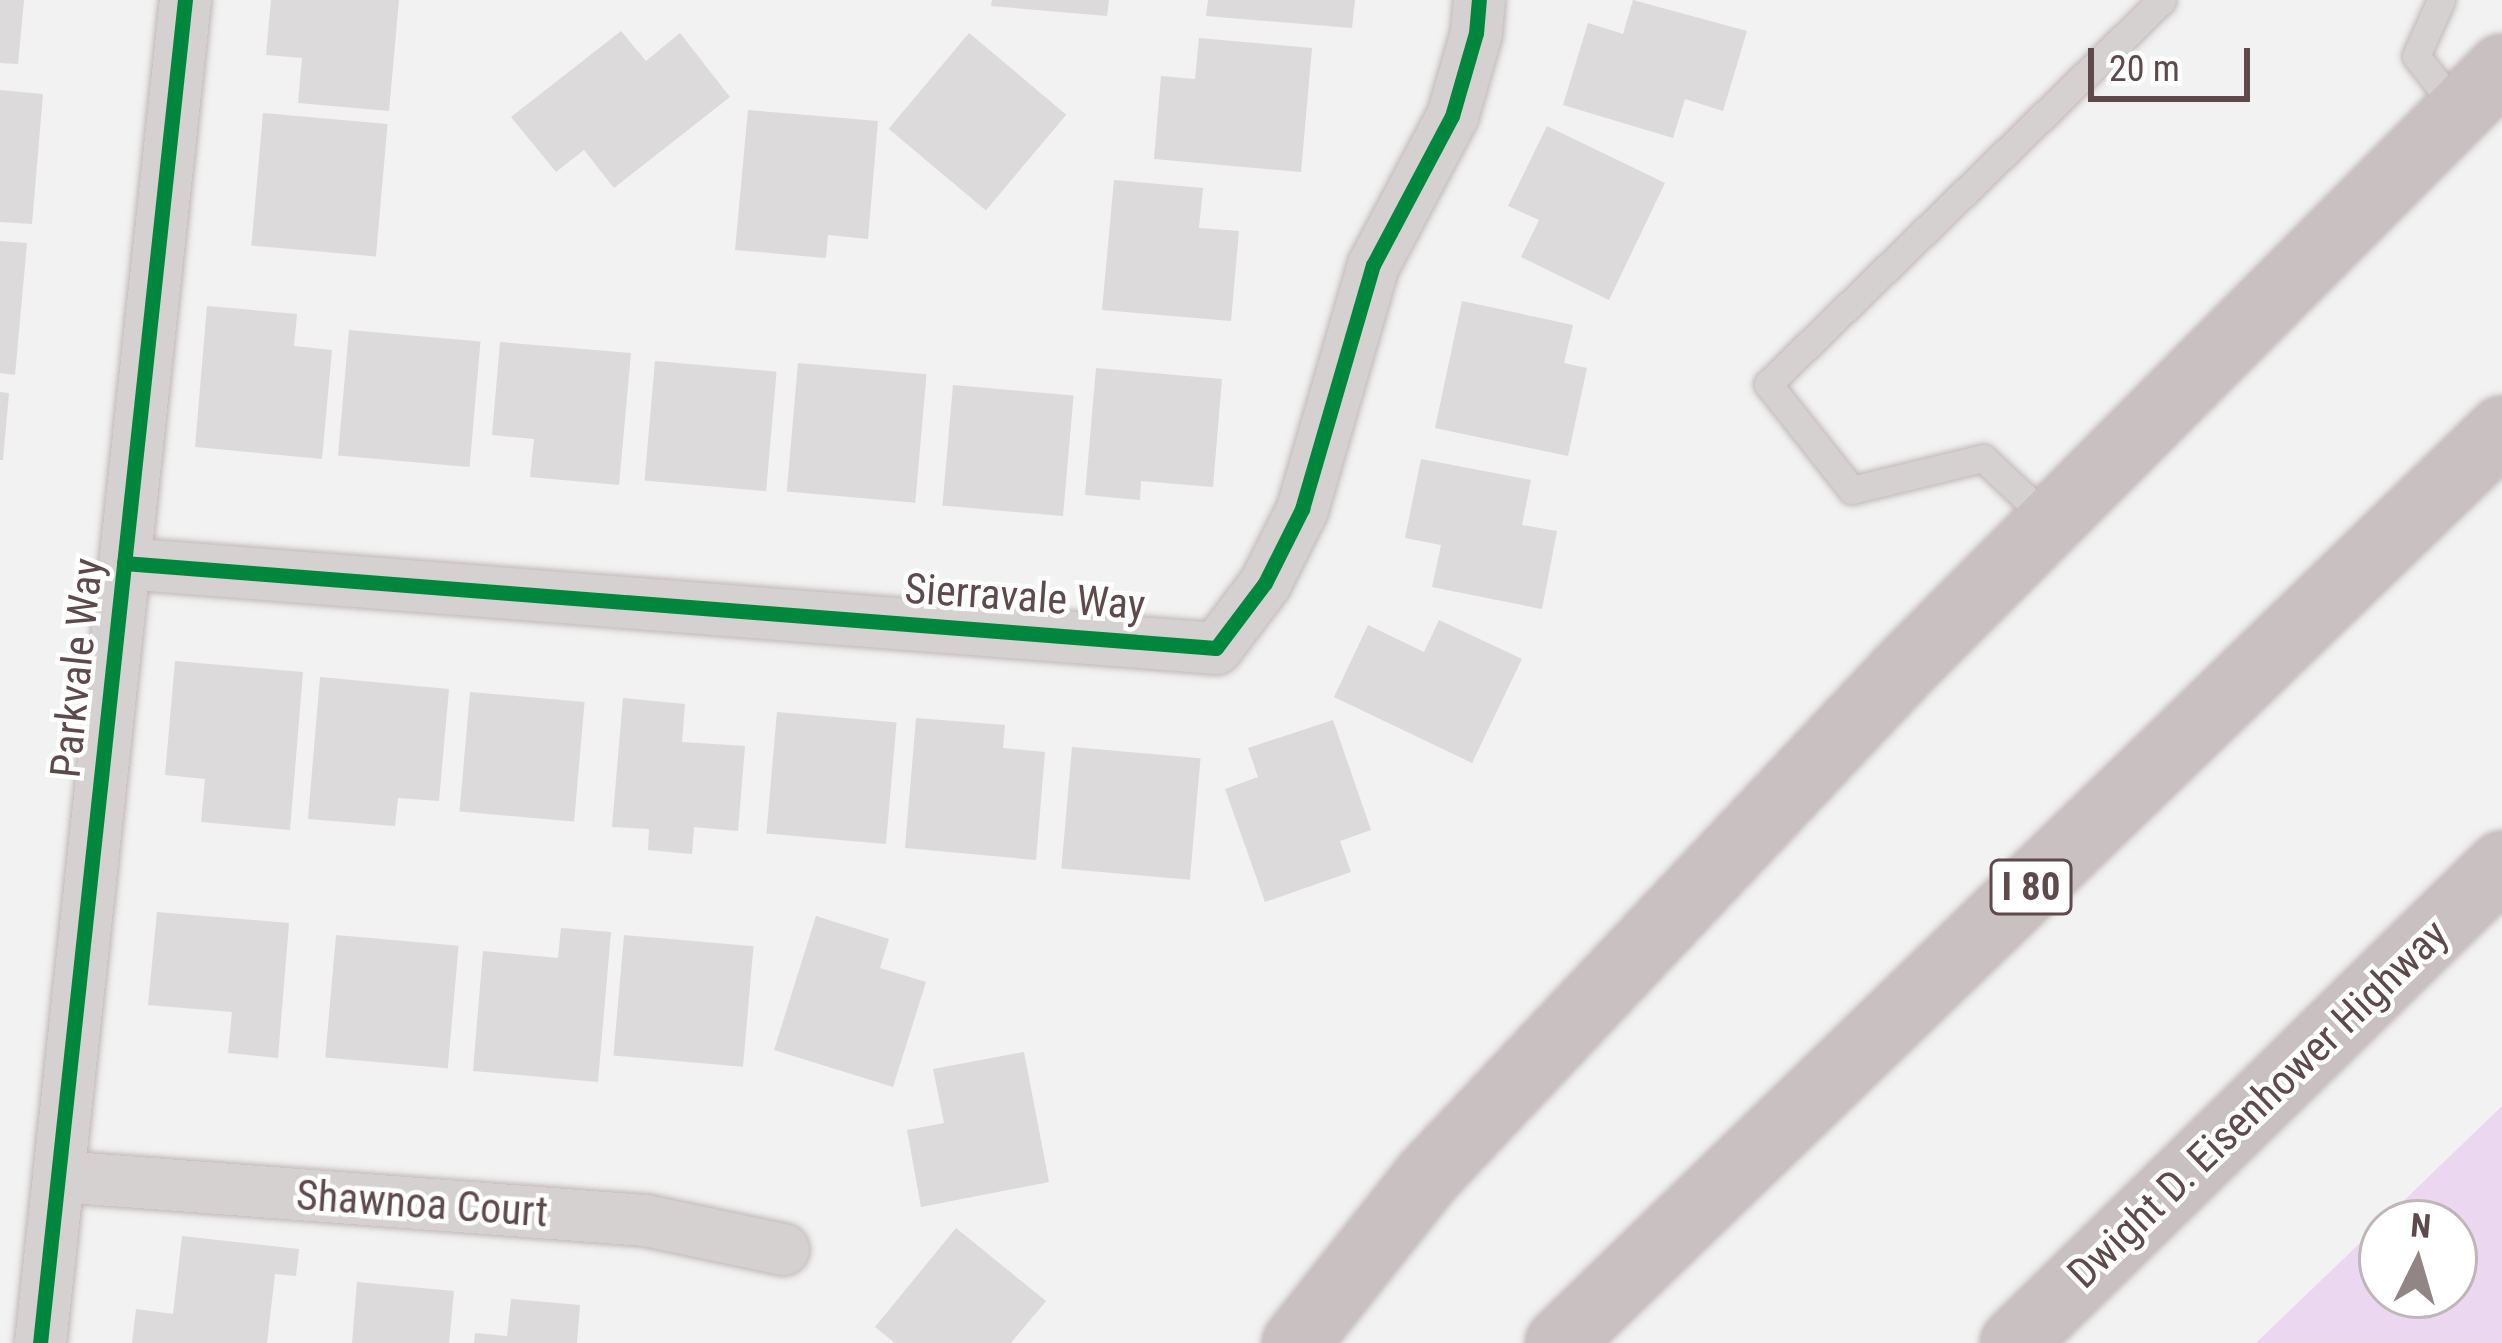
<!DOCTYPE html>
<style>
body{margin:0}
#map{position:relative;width:2502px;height:1343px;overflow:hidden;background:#f2f2f2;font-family:"Roboto Condensed",sans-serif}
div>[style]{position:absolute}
.green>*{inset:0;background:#ebd8f0}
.building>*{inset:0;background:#dcdada;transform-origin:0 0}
.roads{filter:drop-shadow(0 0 3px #c0b7b8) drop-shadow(0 0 3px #c0b7b8)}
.service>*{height:27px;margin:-13.5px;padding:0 13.5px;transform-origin:13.5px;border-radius:13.5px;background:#d5d1d1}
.minor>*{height:51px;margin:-25.5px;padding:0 25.5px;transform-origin:25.5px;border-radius:25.5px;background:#d5d1d1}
.motorway>*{height:66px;margin:-33px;padding:0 33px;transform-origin:33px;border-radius:33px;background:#c9c0c1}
.cycleway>*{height:15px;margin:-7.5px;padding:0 7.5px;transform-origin:7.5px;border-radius:7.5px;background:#00873e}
span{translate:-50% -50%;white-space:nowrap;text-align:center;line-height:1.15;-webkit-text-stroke:9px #fff;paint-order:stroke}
.shield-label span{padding:3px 9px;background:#fff;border:3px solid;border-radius:9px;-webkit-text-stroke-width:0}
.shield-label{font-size:39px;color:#5e4a4c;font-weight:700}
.street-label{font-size:42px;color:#5e4a4c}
.north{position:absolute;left:2358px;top:1199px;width:120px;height:120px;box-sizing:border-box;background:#fff;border:3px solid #bfb7b7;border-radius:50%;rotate:5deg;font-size:33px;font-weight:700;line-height:48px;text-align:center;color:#5e4a4c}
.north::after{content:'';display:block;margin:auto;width:42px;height:54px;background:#928586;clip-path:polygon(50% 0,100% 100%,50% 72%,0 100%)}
.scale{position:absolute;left:2088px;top:48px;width:162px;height:54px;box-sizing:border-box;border:6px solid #5e4a4c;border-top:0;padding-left:15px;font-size:36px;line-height:42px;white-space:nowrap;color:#5e4a4c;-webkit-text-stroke:9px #fff;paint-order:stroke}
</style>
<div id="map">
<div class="green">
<i style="clip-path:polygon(evenodd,2502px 1106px,2502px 1343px,2256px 1343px,2502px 1106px,2382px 1223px,2454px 1223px,2454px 1295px,2382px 1295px,2382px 1223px)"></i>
</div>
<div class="building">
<i style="clip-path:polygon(0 0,24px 0,18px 64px,0 63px)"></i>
<i style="clip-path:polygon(271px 0,399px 0,389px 111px,298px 103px,302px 58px,266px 55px)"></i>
<i style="clip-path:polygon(992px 0,1109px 0,1107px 16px,991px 6px)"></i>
<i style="clip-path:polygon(1208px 0,1355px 0,1352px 28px,1206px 16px)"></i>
<i style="clip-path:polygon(1633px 0,1747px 31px,1723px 111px,1685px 99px,1673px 138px,1563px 105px,1588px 23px,1623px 34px)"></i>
<i style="clip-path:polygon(621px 31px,646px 61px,680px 33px,730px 97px,614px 188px,584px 150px,556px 172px,511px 117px)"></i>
<i style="left:969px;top:33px;width:127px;height:125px;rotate:40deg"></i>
<i style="clip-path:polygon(1199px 38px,1312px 48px,1301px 172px,1154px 159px,1161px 76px,1195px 79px)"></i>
<i style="clip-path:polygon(0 90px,43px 94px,32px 224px,0 222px)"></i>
<i style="clip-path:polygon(748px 110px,878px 121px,868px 239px,828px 235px,826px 258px,735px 250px)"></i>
<i style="left:263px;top:113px;width:125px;height:133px;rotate:5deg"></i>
<i style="clip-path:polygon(1547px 126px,1665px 183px,1609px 300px,1521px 257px,1539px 220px,1508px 206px)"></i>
<i style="clip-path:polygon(1114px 180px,1203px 188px,1199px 228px,1239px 231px,1231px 321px,1102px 310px)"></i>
<i style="clip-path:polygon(0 241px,27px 243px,15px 375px,0 373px)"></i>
<i style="clip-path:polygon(1462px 301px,1573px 325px,1564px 363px,1587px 368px,1568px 456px,1435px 428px)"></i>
<i style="clip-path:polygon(207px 306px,297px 314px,294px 346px,332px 350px,322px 459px,195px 447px)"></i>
<i style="left:349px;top:330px;width:132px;height:126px;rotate:5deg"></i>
<i style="clip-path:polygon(500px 342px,631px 353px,619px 485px,530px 477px,534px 439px,492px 435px)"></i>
<i style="left:655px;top:361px;width:122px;height:120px;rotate:5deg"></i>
<i style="left:798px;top:363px;width:129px;height:129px;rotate:5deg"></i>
<i style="clip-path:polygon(1096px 368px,1222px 379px,1213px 487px,1141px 481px,1140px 500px,1085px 495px)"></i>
<i style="left:953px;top:385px;width:121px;height:121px;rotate:5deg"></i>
<i style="clip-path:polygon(0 392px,9px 393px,3px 460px,0 460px)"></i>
<i style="clip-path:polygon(1421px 459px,1531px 480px,1522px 525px,1557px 531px,1542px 609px,1432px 587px,1441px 545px,1405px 538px)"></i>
<i style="clip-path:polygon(1439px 620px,1522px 659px,1472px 763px,1334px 697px,1368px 625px,1424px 652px)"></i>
<i style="clip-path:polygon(175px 661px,303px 672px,290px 830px,201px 822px,205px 779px,165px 775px)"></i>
<i style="clip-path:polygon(320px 677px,449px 689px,439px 801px,398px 798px,395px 826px,308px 819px)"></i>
<i style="left:470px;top:692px;width:115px;height:120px;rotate:5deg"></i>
<i style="clip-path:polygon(623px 698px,685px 704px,682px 742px,745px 746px,738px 831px,694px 827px,692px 854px,648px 850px,649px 829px,612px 827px)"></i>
<i style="left:777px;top:712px;width:120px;height:122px;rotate:5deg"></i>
<i style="clip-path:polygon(916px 718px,1005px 725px,1003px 748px,1045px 752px,1036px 860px,905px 848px)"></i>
<i style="clip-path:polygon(1333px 720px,1371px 830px,1340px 841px,1351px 872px,1265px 902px,1225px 789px,1258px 777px,1248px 748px)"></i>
<i style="left:1072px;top:747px;width:129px;height:122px;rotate:5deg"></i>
<i style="clip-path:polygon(157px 912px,289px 923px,278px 1058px,228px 1053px,232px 1012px,148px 1005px)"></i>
<i style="clip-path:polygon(816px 916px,889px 939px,880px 968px,926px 982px,893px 1087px,774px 1050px)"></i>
<i style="clip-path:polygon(561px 928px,611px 932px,598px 1082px,473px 1071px,483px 951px,558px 958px)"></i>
<i style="left:336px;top:935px;width:123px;height:123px;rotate:5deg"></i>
<i style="left:624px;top:935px;width:130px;height:121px;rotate:5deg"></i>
<i style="clip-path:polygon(1024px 1052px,1049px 1182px,921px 1207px,907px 1130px,944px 1123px,933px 1069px)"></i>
<i style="clip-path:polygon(956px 1228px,1046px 1301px,1011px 1343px,895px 1343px,875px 1327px)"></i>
<i style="clip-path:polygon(182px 1236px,299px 1249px,296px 1276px,275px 1274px,267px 1343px,132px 1343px,136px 1309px,173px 1314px)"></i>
<i style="clip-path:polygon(357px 1282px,454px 1291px,449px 1343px,352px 1343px)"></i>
<i style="clip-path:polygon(511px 1299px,580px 1305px,577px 1343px,474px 1343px,475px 1333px,507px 1336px)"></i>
</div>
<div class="roads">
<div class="service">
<i style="left:2441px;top:0;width:61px;rotate:114.1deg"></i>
<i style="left:2416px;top:56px;width:70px;rotate:52deg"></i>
<i style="left:2051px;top:522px;width:93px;rotate:-136.7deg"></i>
<i style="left:1983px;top:458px;width:135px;rotate:166.3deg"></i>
<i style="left:1852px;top:490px;width:135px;rotate:-128.4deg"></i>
<i style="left:1768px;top:384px;width:550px;rotate:-44.26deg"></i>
</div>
<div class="minor">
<i style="left:124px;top:563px;width:1095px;rotate:4.45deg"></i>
<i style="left:1216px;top:648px;width:81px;rotate:-53deg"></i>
<i style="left:1265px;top:583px;width:83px;rotate:-63.4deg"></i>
<i style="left:1302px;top:509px;width:254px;rotate:-73.8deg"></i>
<i style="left:1373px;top:265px;width:169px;rotate:-62.1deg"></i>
<i style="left:1452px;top:116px;width:86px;rotate:-73.9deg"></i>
<i style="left:1476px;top:33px;width:33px;rotate:-85deg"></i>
<i style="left:58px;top:1176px;width:589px;rotate:4.29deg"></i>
<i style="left:645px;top:1220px;width:141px;rotate:11.9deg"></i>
<i style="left:40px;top:1343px;width:1351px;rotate:-83.84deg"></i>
</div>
<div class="motorway">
<i style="left:1296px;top:1343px;width:213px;rotate:-51.7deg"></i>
<i style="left:1428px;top:1176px;width:698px;rotate:-46.8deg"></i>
<i style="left:1906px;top:667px;width:845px;rotate:-45.14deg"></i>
<i style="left:1559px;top:1343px;width:1313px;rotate:-44.07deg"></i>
<i style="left:2014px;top:1343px;width:683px;rotate:-44.41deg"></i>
</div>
</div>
<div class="cycleway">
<i style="left:124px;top:563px;width:1095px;rotate:4.45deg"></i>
<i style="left:1216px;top:648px;width:81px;rotate:-53deg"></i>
<i style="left:1265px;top:583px;width:83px;rotate:-63.4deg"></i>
<i style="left:1302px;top:509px;width:254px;rotate:-73.8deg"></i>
<i style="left:1373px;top:265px;width:169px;rotate:-62.1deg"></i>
<i style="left:1452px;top:116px;width:86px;rotate:-73.9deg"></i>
<i style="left:1476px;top:33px;width:33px;rotate:-85deg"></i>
<i style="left:40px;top:1343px;width:1351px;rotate:-83.84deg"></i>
</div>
<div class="shield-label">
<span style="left:2031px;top:887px">I 80</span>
</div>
<div class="street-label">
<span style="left:1025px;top:597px;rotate:4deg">Sierravale Way</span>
<span style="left:77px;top:668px;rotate:-84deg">Parkvale Way</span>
<span style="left:2258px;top:1104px;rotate:-44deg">Dwight D. Eisenhower Highway</span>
<span style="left:422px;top:1204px;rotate:4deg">Shawnoa Court</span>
</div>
<div class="north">N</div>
<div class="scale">20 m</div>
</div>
